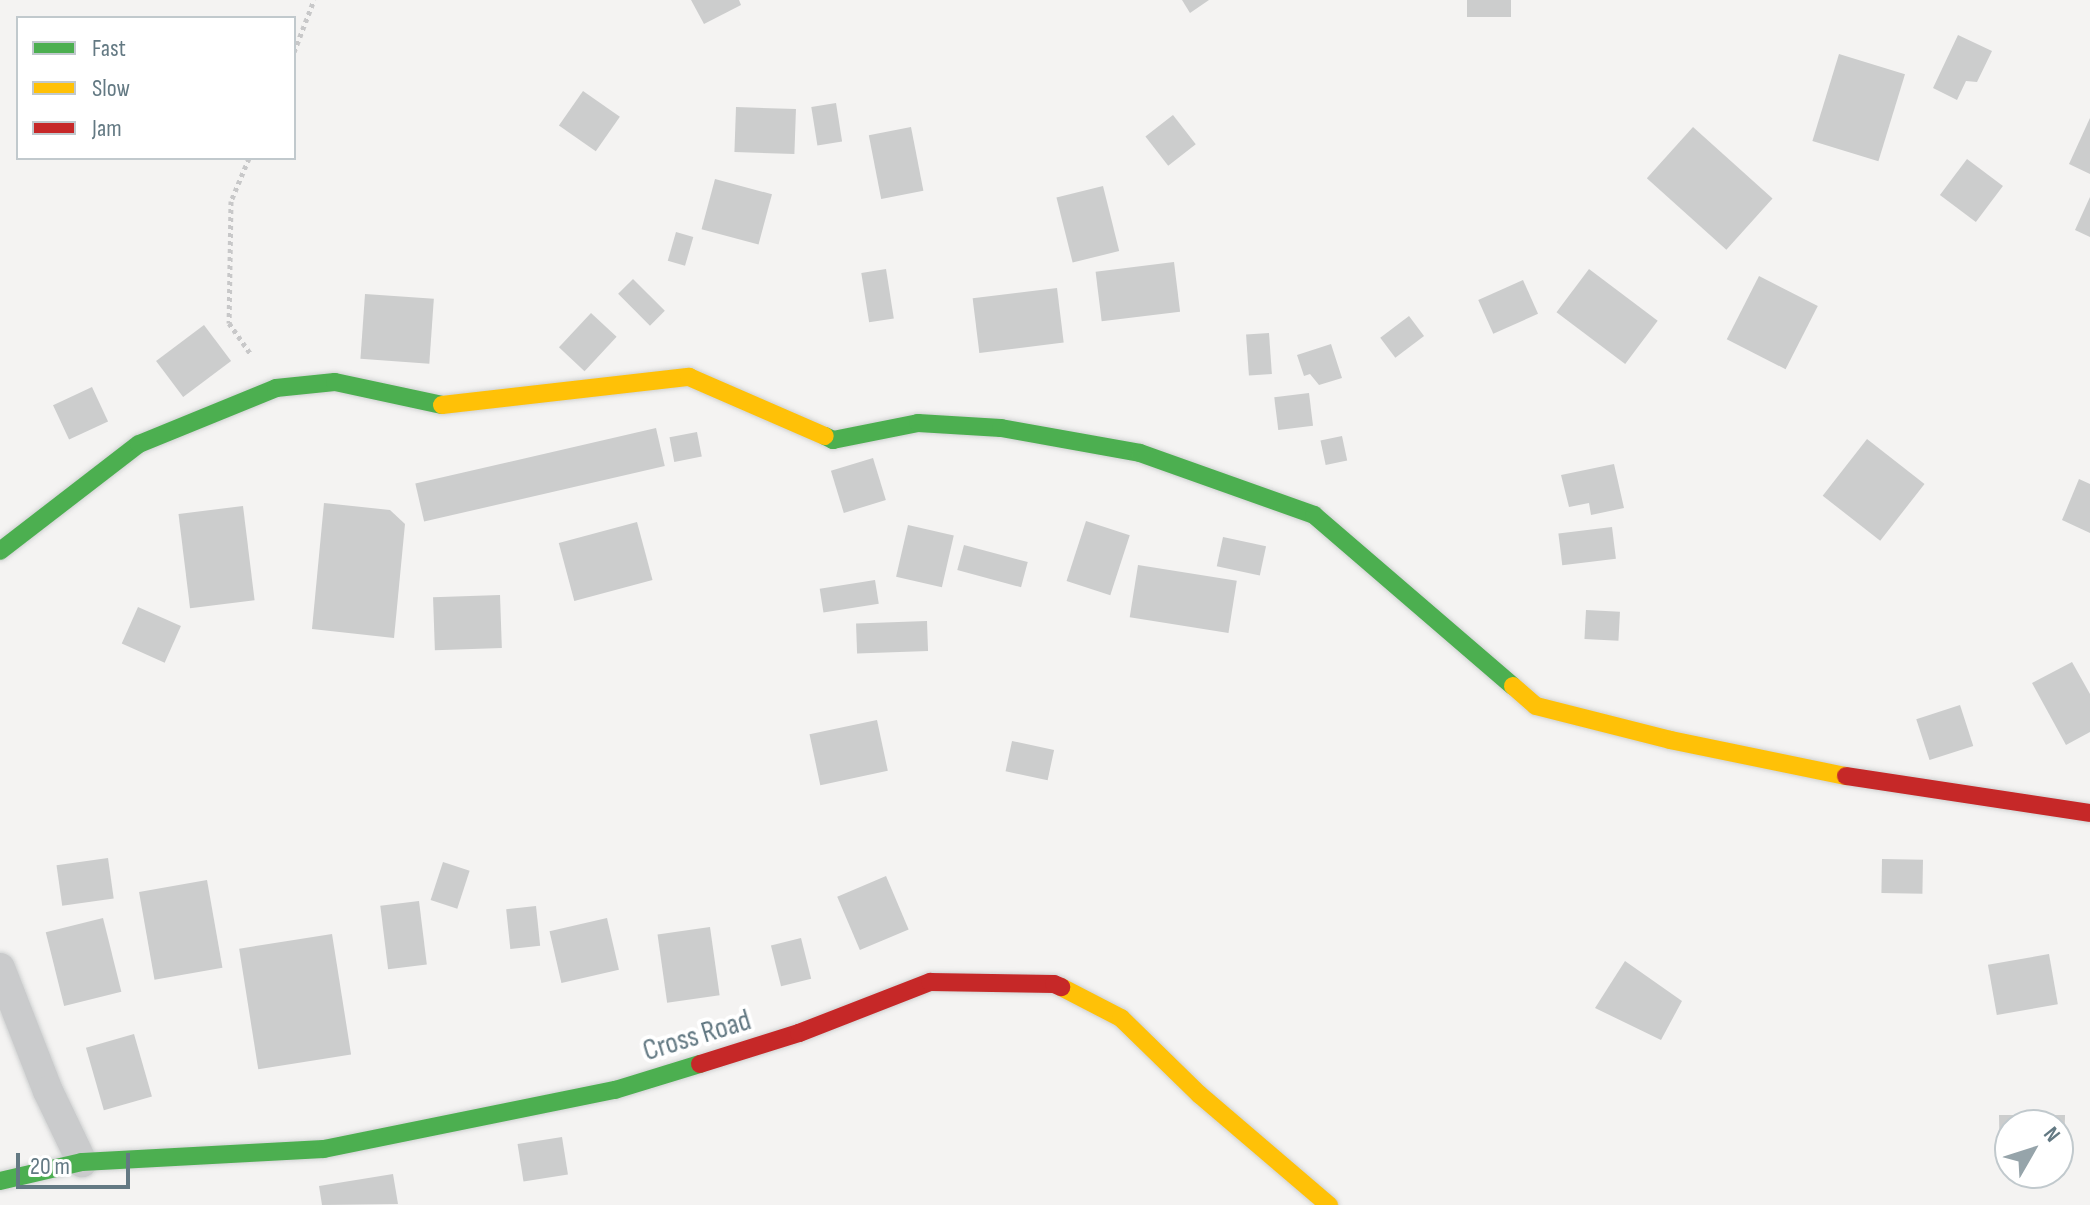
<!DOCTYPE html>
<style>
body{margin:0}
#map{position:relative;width:2090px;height:1205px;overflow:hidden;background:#f4f3f2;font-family:"Sofia Sans Condensed",sans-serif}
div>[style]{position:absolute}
.building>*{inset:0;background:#cccdcd;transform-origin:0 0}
.path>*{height:5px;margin-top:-2.5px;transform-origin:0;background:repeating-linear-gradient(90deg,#c8c8c9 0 4px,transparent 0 8px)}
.roads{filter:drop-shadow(0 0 2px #cfd1d1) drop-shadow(0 0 2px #cfd1d1)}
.street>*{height:30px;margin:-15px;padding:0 15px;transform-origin:15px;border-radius:15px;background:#cacbcc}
.fast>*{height:18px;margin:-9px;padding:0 9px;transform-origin:9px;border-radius:9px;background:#4caf50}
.slow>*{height:18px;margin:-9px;padding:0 9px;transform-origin:9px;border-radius:9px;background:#ffc107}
.jam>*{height:18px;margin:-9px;padding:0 9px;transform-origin:9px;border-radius:9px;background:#c62828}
span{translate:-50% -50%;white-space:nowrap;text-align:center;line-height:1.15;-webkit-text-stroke:8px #fff;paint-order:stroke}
.street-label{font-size:30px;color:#637983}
.legend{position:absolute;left:16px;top:16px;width:280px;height:144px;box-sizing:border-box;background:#fff;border:2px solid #c1c9cd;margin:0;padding:10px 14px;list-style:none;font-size:24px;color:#637983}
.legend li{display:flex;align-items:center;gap:16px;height:40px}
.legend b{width:40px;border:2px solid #c1c9cd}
.north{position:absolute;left:1994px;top:1109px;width:80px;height:80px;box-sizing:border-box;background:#fff;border:2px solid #c1c9cd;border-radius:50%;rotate:51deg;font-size:22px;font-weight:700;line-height:32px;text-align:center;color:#637983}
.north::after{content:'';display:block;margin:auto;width:28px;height:36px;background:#96a4aa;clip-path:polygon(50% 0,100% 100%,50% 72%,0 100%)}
.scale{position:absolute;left:16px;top:1153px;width:114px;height:36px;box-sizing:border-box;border:4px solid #637983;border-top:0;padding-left:10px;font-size:24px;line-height:28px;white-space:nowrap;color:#637983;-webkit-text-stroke:6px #fff;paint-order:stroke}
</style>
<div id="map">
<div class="building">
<i style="clip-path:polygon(691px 0,739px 0,741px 5px,704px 24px)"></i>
<i style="clip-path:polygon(1182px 0,1209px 0,1190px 13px)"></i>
<i style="left:1467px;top:0;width:44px;height:17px"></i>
<i style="clip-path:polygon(1958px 35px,1992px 51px,1977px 82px,1966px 81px,1957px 100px,1933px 88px)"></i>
<i style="left:1839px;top:54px;width:69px;height:91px;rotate:17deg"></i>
<i style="left:583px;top:91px;width:45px;height:42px;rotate:35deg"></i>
<i style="left:836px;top:103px;width:39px;height:25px;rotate:81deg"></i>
<i style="left:736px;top:107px;width:60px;height:45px;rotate:2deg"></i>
<i style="left:1173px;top:115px;width:37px;height:35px;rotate:52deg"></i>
<i style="clip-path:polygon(2090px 118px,2090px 174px,2069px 164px)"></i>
<i style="left:911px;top:127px;width:65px;height:43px;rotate:79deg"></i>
<i style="left:1693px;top:127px;width:107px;height:69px;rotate:42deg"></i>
<i style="left:1967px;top:159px;width:45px;height:45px;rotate:37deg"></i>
<i style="left:715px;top:179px;width:59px;height:52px;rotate:15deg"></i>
<i style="left:1103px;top:186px;width:67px;height:48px;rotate:76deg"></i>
<i style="clip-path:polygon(2090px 197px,2090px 237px,2075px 230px)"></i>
<i style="left:676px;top:232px;width:18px;height:30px;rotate:16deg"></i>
<i style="left:1174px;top:262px;width:50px;height:79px;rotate:83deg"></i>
<i style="left:886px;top:269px;width:50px;height:25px;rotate:81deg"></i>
<i style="left:1589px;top:269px;width:86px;height:54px;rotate:37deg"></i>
<i style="left:1759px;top:276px;width:66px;height:71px;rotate:27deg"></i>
<i style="left:633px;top:279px;width:45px;height:21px;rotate:45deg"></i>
<i style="left:1523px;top:280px;width:37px;height:49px;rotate:66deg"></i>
<i style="left:1057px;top:288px;width:55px;height:85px;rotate:83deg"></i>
<i style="left:365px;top:294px;width:69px;height:65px;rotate:4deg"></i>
<i style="left:591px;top:313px;width:35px;height:47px;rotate:43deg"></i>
<i style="left:1409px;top:316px;width:25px;height:36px;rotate:53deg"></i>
<i style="left:204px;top:325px;width:45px;height:60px;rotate:53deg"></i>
<i style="left:1269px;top:333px;width:41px;height:23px;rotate:86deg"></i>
<i style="clip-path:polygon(1331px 344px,1342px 378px,1319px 385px,1310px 374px,1304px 376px,1297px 355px)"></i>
<i style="left:92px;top:387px;width:38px;height:43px;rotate:65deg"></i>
<i style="left:1309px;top:393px;width:33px;height:35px;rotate:83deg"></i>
<i style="left:656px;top:428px;width:39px;height:247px;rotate:77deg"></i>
<i style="left:697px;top:432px;width:25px;height:28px;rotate:79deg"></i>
<i style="left:1342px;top:436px;width:25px;height:22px;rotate:78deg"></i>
<i style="left:1867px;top:439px;width:73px;height:72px;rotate:38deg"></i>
<i style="left:873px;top:458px;width:44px;height:44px;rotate:73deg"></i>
<i style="clip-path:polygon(1614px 464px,1624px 508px,1591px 515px,1589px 503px,1569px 507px,1561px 475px)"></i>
<i style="clip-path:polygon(2079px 479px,2090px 484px,2090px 533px,2062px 520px)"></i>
<i style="clip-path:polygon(324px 503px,390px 510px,405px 524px,394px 638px,312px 629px)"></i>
<i style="left:243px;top:506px;width:95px;height:65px;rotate:83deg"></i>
<i style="left:1086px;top:521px;width:46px;height:63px;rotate:18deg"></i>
<i style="left:637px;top:522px;width:60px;height:81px;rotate:75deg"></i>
<i style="left:908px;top:525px;width:47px;height:53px;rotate:13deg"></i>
<i style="left:1612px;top:527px;width:32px;height:54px;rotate:83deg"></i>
<i style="left:1223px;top:537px;width:44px;height:30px;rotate:12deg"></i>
<i style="left:964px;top:545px;width:66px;height:26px;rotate:15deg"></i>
<i style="left:1138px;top:565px;width:100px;height:53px;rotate:9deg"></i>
<i style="left:875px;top:580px;width:24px;height:56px;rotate:81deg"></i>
<i style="left:500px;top:595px;width:53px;height:67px;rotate:88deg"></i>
<i style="left:138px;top:607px;width:47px;height:40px;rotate:24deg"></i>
<i style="left:1586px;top:610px;width:34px;height:29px;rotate:3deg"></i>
<i style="left:927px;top:621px;width:30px;height:71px;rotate:88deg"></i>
<i style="clip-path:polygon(2072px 662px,2090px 694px,2090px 732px,2066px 745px,2032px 683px)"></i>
<i style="left:1960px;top:705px;width:43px;height:46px;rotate:72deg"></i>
<i style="left:877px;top:720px;width:52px;height:69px;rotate:78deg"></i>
<i style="left:1012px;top:741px;width:43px;height:31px;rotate:12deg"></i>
<i style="left:108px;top:858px;width:41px;height:52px;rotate:82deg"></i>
<i style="left:1882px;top:859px;width:41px;height:34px;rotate:1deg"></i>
<i style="left:443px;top:862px;width:28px;height:40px;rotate:18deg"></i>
<i style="left:886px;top:876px;width:58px;height:53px;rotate:67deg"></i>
<i style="left:207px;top:880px;width:89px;height:69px;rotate:80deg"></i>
<i style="left:419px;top:901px;width:64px;height:39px;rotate:83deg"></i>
<i style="left:536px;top:906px;width:40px;height:30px;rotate:84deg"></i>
<i style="left:103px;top:918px;width:76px;height:59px;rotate:76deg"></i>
<i style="left:607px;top:918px;width:53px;height:59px;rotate:77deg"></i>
<i style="left:710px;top:927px;width:69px;height:53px;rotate:82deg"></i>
<i style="left:332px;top:934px;width:122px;height:94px;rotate:81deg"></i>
<i style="left:801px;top:938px;width:42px;height:31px;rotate:76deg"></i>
<i style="left:2049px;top:954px;width:51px;height:62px;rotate:80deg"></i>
<i style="clip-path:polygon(1625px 961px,1682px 1001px,1661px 1040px,1595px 1008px)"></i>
<i style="left:134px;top:1034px;width:65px;height:50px;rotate:74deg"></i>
<i style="clip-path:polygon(1999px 1115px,2065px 1115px,2064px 1163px,2058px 1163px,2058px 1125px,2010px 1125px,2010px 1173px,2000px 1170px)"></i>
<i style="left:562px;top:1137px;width:38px;height:45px;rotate:81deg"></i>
<i style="clip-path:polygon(393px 1174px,398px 1204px,322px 1205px,319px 1186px)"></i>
</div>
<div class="path">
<i style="left:294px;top:52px;width:56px;rotate:-69deg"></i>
<i style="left:249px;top:158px;width:47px;rotate:112.7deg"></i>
<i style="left:231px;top:201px;width:122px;rotate:90.9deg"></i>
<i style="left:229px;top:323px;width:38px;rotate:55deg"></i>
</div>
<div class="roads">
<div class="street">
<i style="left:0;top:968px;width:132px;rotate:68.7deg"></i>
<i style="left:48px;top:1091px;width:79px;rotate:64.4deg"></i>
</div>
<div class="fast">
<i style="left:825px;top:436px;width:9px;rotate:27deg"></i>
<i style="left:833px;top:440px;width:87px;rotate:-11.3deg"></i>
<i style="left:918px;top:423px;width:83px;rotate:3.4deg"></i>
<i style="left:1001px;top:428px;width:141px;rotate:10.2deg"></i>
<i style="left:1140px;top:453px;width:185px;rotate:19.6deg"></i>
<i style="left:1314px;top:515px;width:262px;rotate:40.7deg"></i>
<i style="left:0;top:551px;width:175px;rotate:-37.6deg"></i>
<i style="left:139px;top:444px;width:148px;rotate:-22.2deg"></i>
<i style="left:276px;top:388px;width:59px;rotate:-5.8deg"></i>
<i style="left:335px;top:382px;width:109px;rotate:12.1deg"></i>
<i style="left:0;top:1181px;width:84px;rotate:-13deg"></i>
<i style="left:82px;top:1162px;width:242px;rotate:-3.1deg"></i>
<i style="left:324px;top:1149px;width:297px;rotate:-11.5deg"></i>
<i style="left:615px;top:1090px;width:89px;rotate:-17deg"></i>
</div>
<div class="slow">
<i style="left:442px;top:405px;width:249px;rotate:-6.5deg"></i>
<i style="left:689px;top:377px;width:148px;rotate:23.5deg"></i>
<i style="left:1513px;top:686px;width:30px;rotate:41deg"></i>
<i style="left:1536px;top:706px;width:138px;rotate:14.2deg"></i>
<i style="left:1670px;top:740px;width:180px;rotate:11.6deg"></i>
<i style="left:1061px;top:987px;width:68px;rotate:27.3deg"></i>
<i style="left:1121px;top:1018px;width:110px;rotate:44.3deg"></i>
<i style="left:1200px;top:1095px;width:170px;rotate:40.5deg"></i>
</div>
<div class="jam">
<i style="left:1846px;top:776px;width:247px;rotate:8.6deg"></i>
<i style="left:700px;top:1064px;width:104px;rotate:-17.4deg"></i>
<i style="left:799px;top:1033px;width:141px;rotate:-21.3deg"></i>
<i style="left:930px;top:982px;width:124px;rotate:0.9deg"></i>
<i style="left:1054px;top:984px;width:8px;rotate:23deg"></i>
</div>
</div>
<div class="street-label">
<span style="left:697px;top:1036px;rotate:-17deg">Cross Road</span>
</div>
<ul class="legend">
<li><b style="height:10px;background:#4caf50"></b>Fast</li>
<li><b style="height:10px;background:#ffc107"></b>Slow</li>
<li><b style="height:10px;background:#c62828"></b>Jam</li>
</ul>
<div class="north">N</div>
<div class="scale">20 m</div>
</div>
